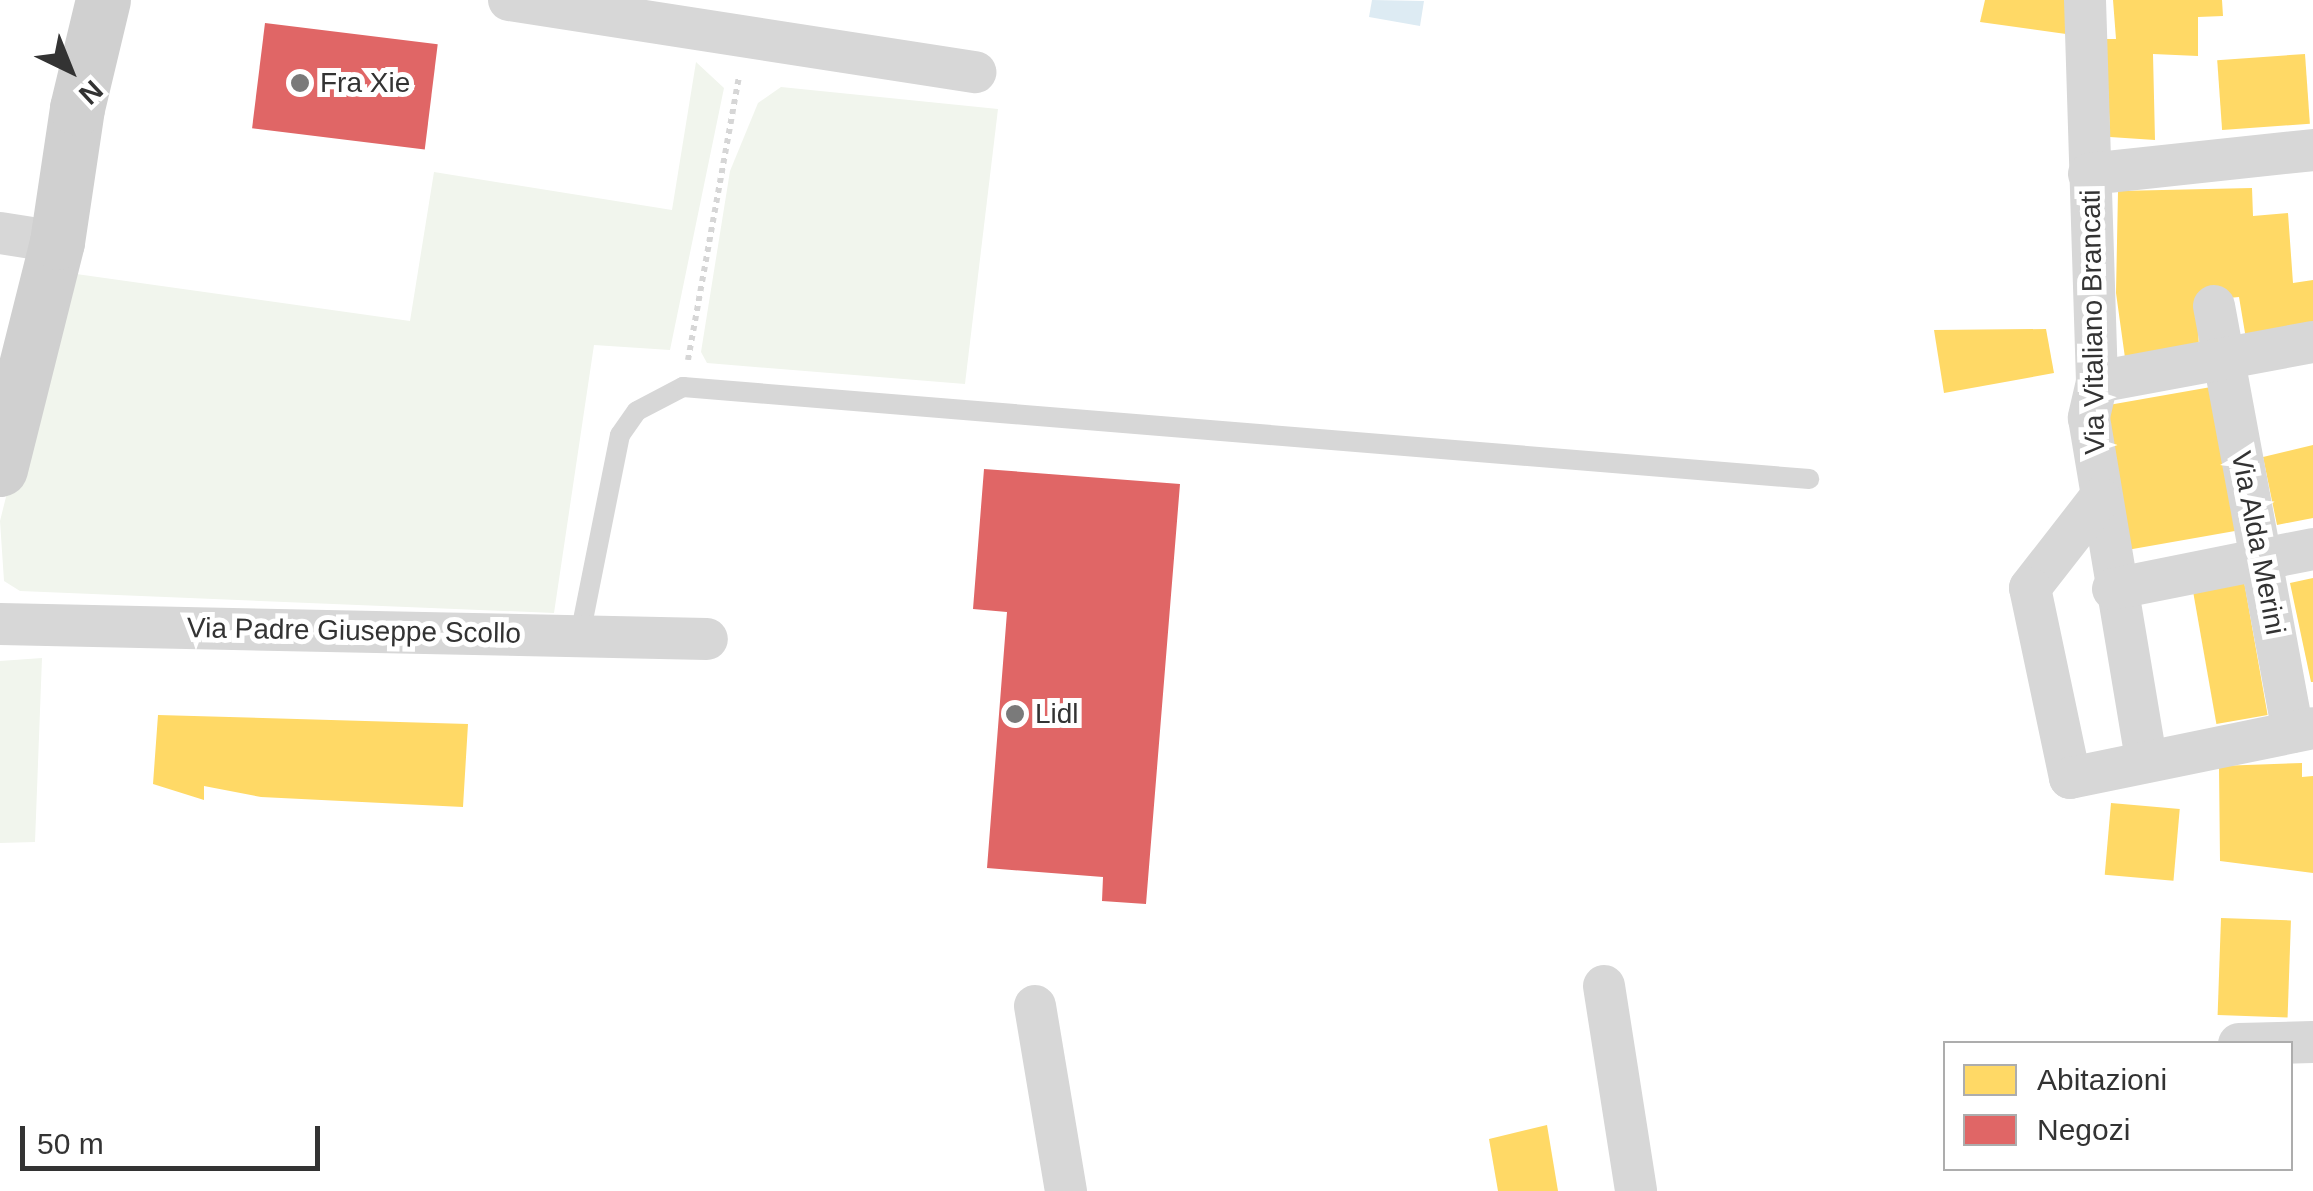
<!DOCTYPE html>
<style>
body{margin:0}
#map{position:relative;width:2313px;height:1191px;overflow:hidden;background:#fff;font-family:Helvetica,sans-serif}
div>[style]{position:absolute}
.green>*{inset:0;background:#f1f5ed}
.water>*{inset:0;background:#ddebf3}
.homes>*{inset:0;background:#ffd966;transform-origin:0 0}
.shops>*{inset:0;background:#e06666;transform-origin:0 0}
.path>*{height:6px;margin-top:-3px;transform-origin:0;background:repeating-linear-gradient(90deg,#d6d6d6 0 5px,transparent 0 10px)}
.service>*{height:20px;margin:-10px;padding:0 10px;transform-origin:10px;border-radius:10px;background:#d7d7d7}
.minor>*{height:42px;margin:-21px;padding:0 21px;transform-origin:21px;border-radius:21px;background:#d7d7d7}
.secondary>*{height:55px;margin:-27.5px;padding:0 27.5px;transform-origin:27.5px;border-radius:27.5px;background:#d0d0d0}
.dots>*{width:28px;height:28px;translate:-50% -50%;box-sizing:border-box;border:5px solid #fff;border-radius:50%}
span{translate:-50% -50%;white-space:nowrap;text-align:center;line-height:1.15;-webkit-text-stroke:10px #fff;paint-order:stroke}
.poi-label{font-size:28px;color:#333}
.left{translate:0 -50%;text-align:left}
.street-label{font-size:28px;color:#333}
.legend{position:absolute;left:1943px;top:1041px;width:350px;height:130px;box-sizing:border-box;background:#fff;border:2px solid #adadad;margin:0;padding:12px 18px;list-style:none;font-size:30px;color:#333}
.legend li{display:flex;align-items:center;gap:20px;height:50px}
.legend b{width:50px;border:2px solid #adadad}
.north{position:absolute;left:20px;top:20px;width:100px;height:100px;-webkit-text-stroke:8px #fff;paint-order:stroke;rotate:137deg;font-size:28px;font-weight:700;line-height:40px;text-align:center;color:#333}
.north::after{content:'';display:block;margin:auto;width:35px;height:45px;background:#333;clip-path:polygon(50% 0,100% 100%,50% 72%,0 100%)}
.scale{position:absolute;left:20px;top:1126px;width:300px;height:45px;box-sizing:border-box;border:5px solid #333;border-top:0;padding-left:12px;font-size:30px;line-height:35px;white-space:nowrap;color:#333;-webkit-text-stroke:8px #fff;paint-order:stroke}
</style>
<div id="map">
<div class="green">
<i style="clip-path:polygon(696px 62px,724px 88px,670px 350px,594px 345px,554px 613px,20px 591px,4px 581px,0 521px,62px 272px,410px 321px,434px 172px,672px 210px)"></i>
<i style="clip-path:polygon(781px 87px,998px 109px,965px 384px,707px 363px,701px 352px,730px 171px,758px 103px)"></i>
<i style="clip-path:polygon(42px 658px,35px 842px,0 843px,0 661px)"></i>
</div>
<div class="water">
<i style="clip-path:polygon(1372px 0,1424px 1px,1420px 26px,1369px 17px)"></i>
</div>
<div class="homes">
<i style="clip-path:polygon(1985px 0,2068px 0,2066px 34px,1980px 22px)"></i>
<i style="clip-path:polygon(2113px 0,2222px 0,2223px 16px,2198px 17px,2198px 56px,2153px 54px,2155px 140px,2110px 137px,2106px 39px,2116px 39px)"></i>
<i style="left:2305px;top:54px;width:70px;height:88px;rotate:86deg"></i>
<i style="clip-path:polygon(2252px 188px,2253px 216px,2288px 213px,2293px 283px,2313px 280px,2313px 326px,2246px 339px,2239px 297px,2197px 301px,2199px 349px,2126px 365px,2116px 293px,2118px 191px)"></i>
<i style="clip-path:polygon(2046px 329px,2054px 373px,1944px 393px,1934px 330px)"></i>
<i style="left:2211px;top:387px;width:146px;height:111px;rotate:80deg"></i>
<i style="clip-path:polygon(2313px 445px,2313px 518px,2277px 525px,2263px 457px)"></i>
<i style="clip-path:polygon(2313px 578px,2313px 682px,2311px 682px,2290px 583px)"></i>
<i style="left:2244px;top:581px;width:136px;height:52px;rotate:80deg"></i>
<i style="clip-path:polygon(158px 715px,468px 724px,463px 807px,261px 797px,204px 786px,204px 800px,153px 784px)"></i>
<i style="clip-path:polygon(2302px 763px,2302px 777px,2313px 776px,2313px 873px,2220px 861px,2219px 766px)"></i>
<i style="left:2111px;top:803px;width:69px;height:72px;rotate:5deg"></i>
<i style="left:2221px;top:918px;width:70px;height:97px;rotate:2deg"></i>
<i style="clip-path:polygon(1547px 1125px,1558px 1191px,1498px 1191px,1489px 1139px)"></i>
</div>
<div class="shops">
<i style="left:265px;top:23px;width:174px;height:106px;rotate:7deg"></i>
<i style="clip-path:polygon(984px 469px,1180px 484px,1146px 904px,1102px 901px,1103px 877px,987px 868px,1007px 612px,973px 609px)"></i>
</div>
<div class="path">
<i style="left:688px;top:360px;width:288px;rotate:-79.8deg"></i>
</div>
<div class="service">
<i style="left:580px;top:635px;width:204px;rotate:-78.7deg"></i>
<i style="left:620px;top:435px;width:29px;rotate:-55deg"></i>
<i style="left:637px;top:411px;width:52px;rotate:-27.6deg"></i>
<i style="left:683px;top:387px;width:1130px;rotate:4.67deg"></i>
</div>
<div class="minor">
<i style="left:509px;top:0;width:472px;rotate:8.8deg"></i>
<i style="left:2085px;top:0;width:382px;rotate:88.2deg"></i>
<i style="left:2097px;top:382px;width:37px;rotate:103deg"></i>
<i style="left:2089px;top:418px;width:347px;rotate:80.5deg"></i>
<i style="left:2089px;top:174px;width:225px;rotate:-6.1deg"></i>
<i style="left:0;top:233px;width:58px;rotate:9deg"></i>
<i style="left:2214px;top:306px;width:433px;rotate:79.5deg"></i>
<i style="left:2097px;top:382px;width:220px;rotate:-10.5deg"></i>
<i style="left:2100px;top:498px;width:114px;rotate:127.9deg"></i>
<i style="left:2030px;top:588px;width:194px;rotate:78.1deg"></i>
<i style="left:2070px;top:778px;width:248px;rotate:-11.6deg"></i>
<i style="left:2113px;top:589px;width:204px;rotate:-11.3deg"></i>
<i style="left:0;top:624px;width:707px;rotate:1.22deg"></i>
<i style="left:1604px;top:986px;width:207px;rotate:81.1deg"></i>
<i style="left:1035px;top:1006px;width:188px;rotate:80.5deg"></i>
<i style="left:2239px;top:1044px;width:74px;rotate:-1.5deg"></i>
</div>
<div class="secondary">
<i style="left:0;top:469px;width:234px;rotate:-75.9deg"></i>
<i style="left:57px;top:242px;width:135px;rotate:-81.5deg"></i>
<i style="left:77px;top:108px;width:111px;rotate:-76.5deg"></i>
</div>
<div class="dots">
<i style="left:300px;top:83px;background:#7a7a7a"></i>
<i style="left:1015px;top:714px;background:#7a7a7a"></i>
</div>
<div class="poi-label">
<span class="left" style="left:320px;top:83px">Fra Xie</span>
<span class="left" style="left:1035px;top:714px">Lidl</span>
</div>
<div class="street-label">
<span style="left:2093px;top:322px;rotate:-91deg">Via Vitaliano Brancati</span>
<span style="left:2258px;top:543px;rotate:79deg">Via Alda Merini</span>
<span style="left:354px;top:631px;rotate:1deg">Via Padre Giuseppe Scollo</span>
</div>
<ul class="legend">
<li><b style="height:28px;background:#ffd966"></b>Abitazioni</li>
<li><b style="height:28px;background:#e06666"></b>Negozi</li>
</ul>
<div class="north">N</div>
<div class="scale">50 m</div>
</div>
